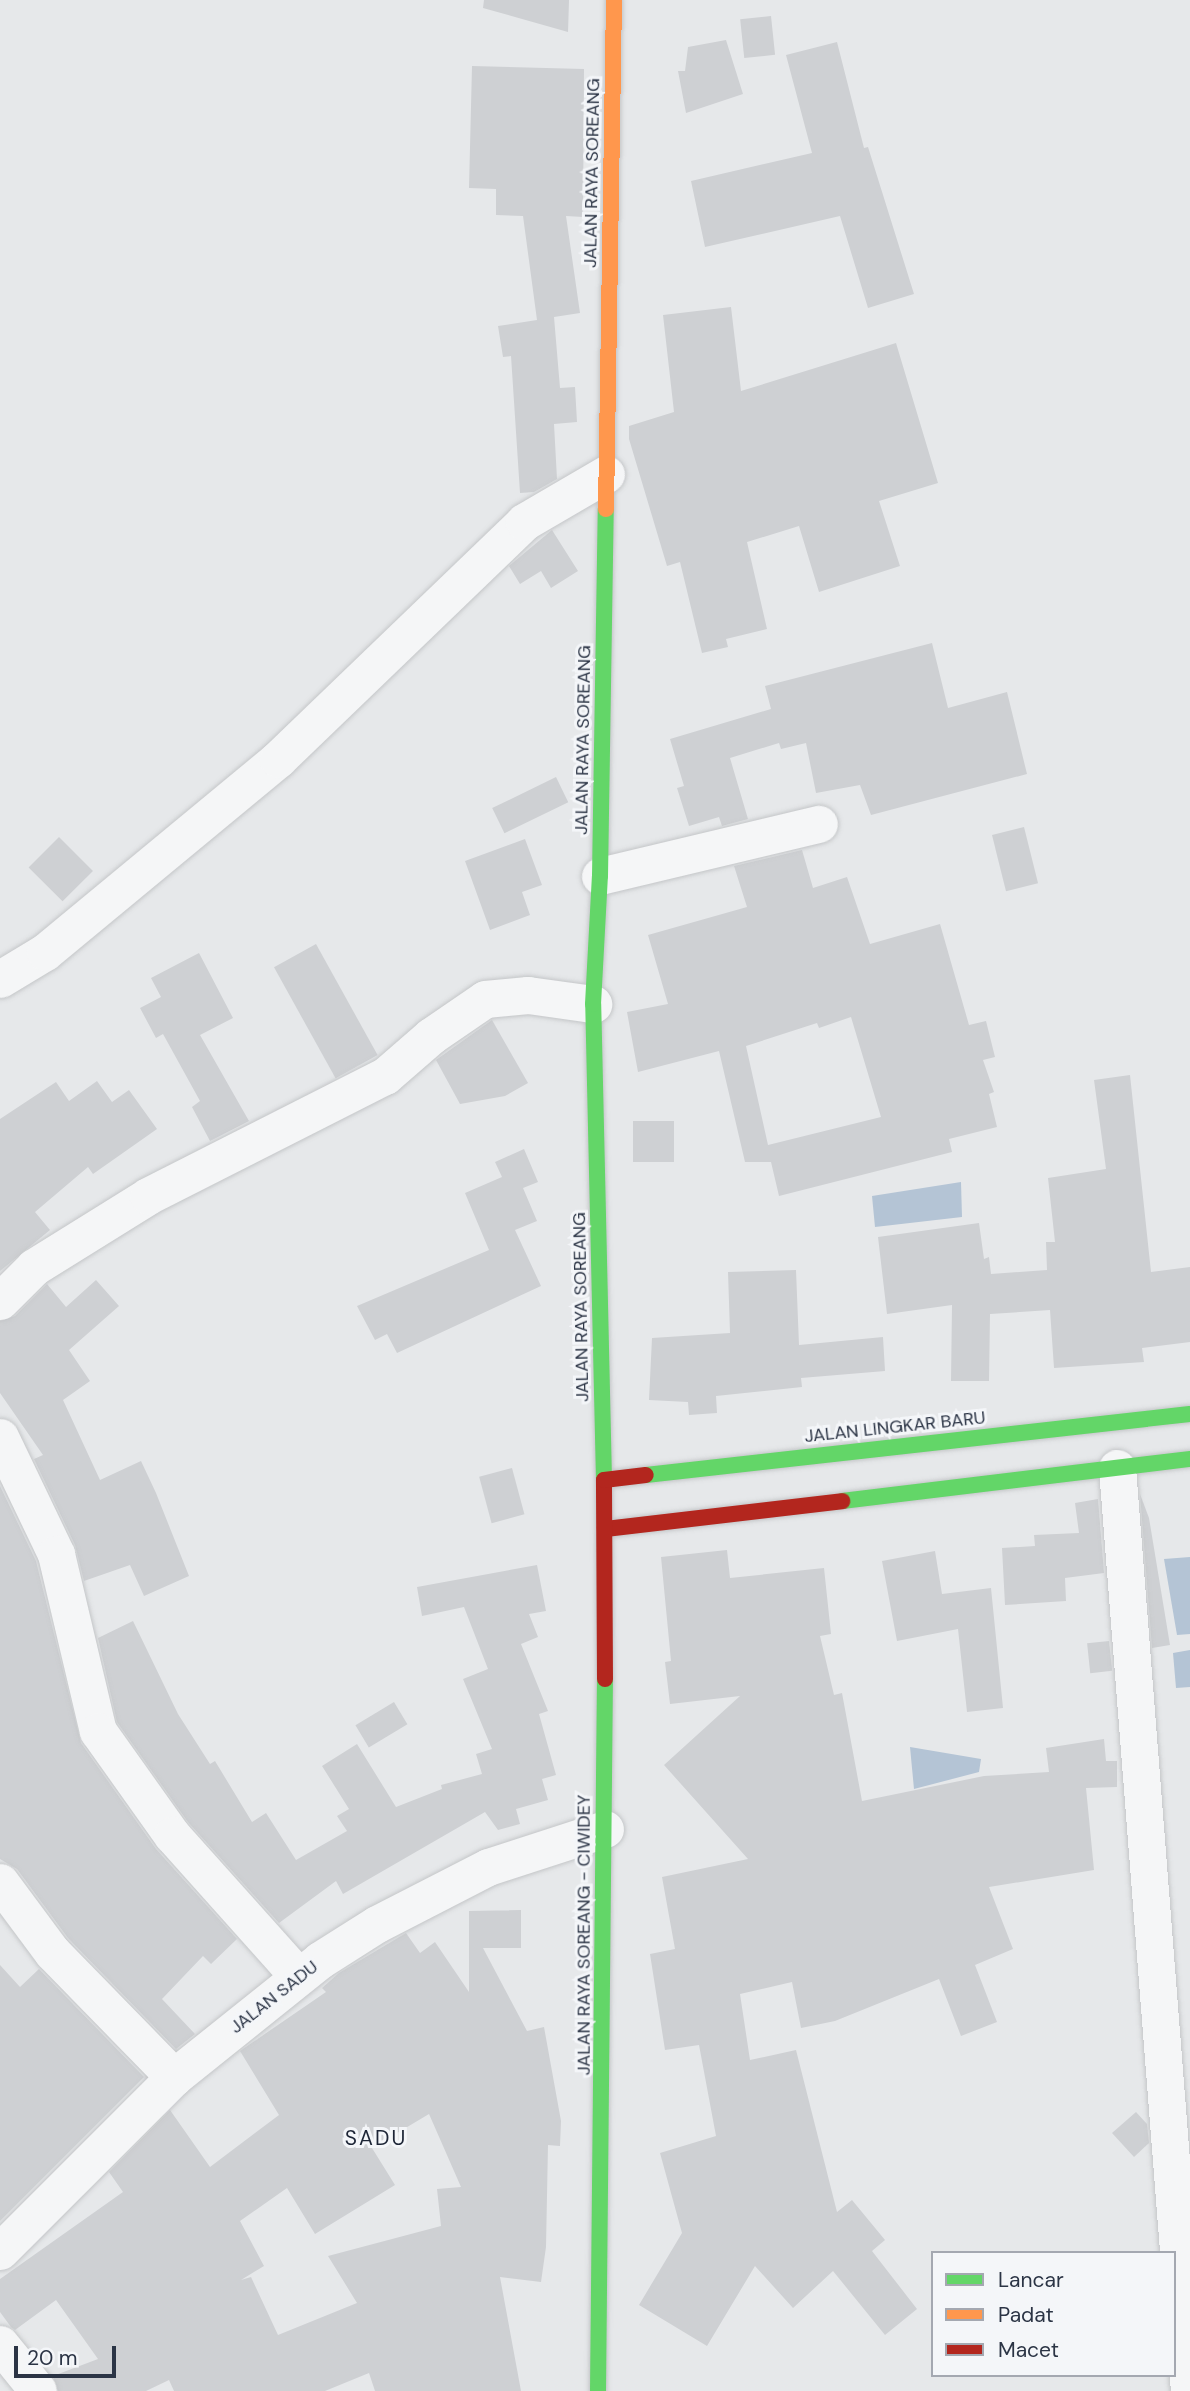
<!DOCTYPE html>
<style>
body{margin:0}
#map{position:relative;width:1190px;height:2391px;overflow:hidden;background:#e6e8ea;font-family:"DM Sans",sans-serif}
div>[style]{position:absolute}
.water>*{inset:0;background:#b4c4d5}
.building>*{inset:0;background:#ced0d3;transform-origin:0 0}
.roads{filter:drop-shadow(0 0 2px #c4c6c8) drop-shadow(0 0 2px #c4c6c8)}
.street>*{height:37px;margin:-18.5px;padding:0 18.5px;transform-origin:18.5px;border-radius:18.5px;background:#f5f6f7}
.fast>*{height:16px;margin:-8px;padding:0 8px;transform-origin:8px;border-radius:8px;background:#63d668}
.slow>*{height:16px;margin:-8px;padding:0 8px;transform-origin:8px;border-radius:8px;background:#ff974d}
.jam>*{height:16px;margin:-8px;padding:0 8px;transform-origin:8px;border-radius:8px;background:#b3261e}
span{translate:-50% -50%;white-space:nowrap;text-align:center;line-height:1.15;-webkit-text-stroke:6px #f4f6f9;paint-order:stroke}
.street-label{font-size:18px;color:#2b3445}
.quarter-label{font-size:21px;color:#1d2536;letter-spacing:2px}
.legend{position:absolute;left:931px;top:2251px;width:245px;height:126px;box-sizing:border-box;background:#f4f6f9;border:2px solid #a4a8b1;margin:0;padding:9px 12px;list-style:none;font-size:21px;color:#2b3445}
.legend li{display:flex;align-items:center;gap:14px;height:35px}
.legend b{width:35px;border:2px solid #a4a8b1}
.scale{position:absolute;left:14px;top:2346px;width:102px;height:32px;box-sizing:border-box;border:4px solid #2b3445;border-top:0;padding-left:9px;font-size:21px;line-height:24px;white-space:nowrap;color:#2b3445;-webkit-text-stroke:5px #f4f6f9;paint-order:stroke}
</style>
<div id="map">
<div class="water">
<i style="clip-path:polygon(961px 1182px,962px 1217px,875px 1227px,872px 1196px)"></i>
<i style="clip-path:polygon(1190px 1557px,1190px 1634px,1177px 1635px,1164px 1559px)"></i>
<i style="clip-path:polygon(1190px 1650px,1190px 1687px,1176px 1688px,1173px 1653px)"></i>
<i style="clip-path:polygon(910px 1747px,981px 1759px,979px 1772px,914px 1789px)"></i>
</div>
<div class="building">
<i style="clip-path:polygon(484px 0,569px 0,568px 32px,483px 8px)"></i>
<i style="left:771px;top:16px;width:39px;height:31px;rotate:84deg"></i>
<i style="clip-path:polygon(726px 40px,743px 94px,686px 113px,678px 71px,685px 71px,688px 47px)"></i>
<i style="clip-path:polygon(837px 42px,864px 148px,868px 147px,914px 294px,868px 308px,840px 216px,705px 247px,691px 181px,812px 153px,786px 55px)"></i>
<i style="clip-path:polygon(472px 66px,584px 69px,583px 217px,566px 216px,580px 313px,554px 317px,560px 388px,575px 387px,577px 422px,554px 424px,557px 479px,534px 492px,520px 493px,511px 356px,503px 357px,498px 326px,537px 320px,523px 216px,496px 215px,496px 189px,469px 188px)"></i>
<i style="clip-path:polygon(731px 307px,741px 391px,896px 343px,938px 483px,879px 501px,900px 566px,819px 592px,799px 526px,747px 542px,767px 629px,726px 639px,728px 647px,702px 653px,680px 562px,667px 566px,629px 439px,629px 426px,674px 412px,663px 315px)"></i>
<i style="clip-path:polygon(552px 530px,578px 571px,551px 588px,541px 571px,520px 584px,509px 566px)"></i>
<i style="clip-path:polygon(932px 643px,948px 708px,1007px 692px,1027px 774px,871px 815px,860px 785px,816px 793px,806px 743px,781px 749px,779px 743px,730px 758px,748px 819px,722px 826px,719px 817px,689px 826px,677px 788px,684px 786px,670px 739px,771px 709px,765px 686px)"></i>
<i style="left:556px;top:777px;width:28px;height:71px;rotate:64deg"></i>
<i style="left:1024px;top:827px;width:58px;height:33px;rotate:76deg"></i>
<i style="left:59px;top:837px;width:48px;height:43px;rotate:45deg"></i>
<i style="clip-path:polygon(525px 839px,542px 885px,522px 892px,530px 915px,490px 930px,465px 861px)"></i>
<i style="clip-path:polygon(evenodd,802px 850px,813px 888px,847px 877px,870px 944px,940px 924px,969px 1025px,986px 1021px,995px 1057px,983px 1060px,994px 1092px,989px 1094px,997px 1127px,949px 1139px,952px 1152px,779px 1196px,771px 1162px,745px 1162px,719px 1051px,638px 1072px,627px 1012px,668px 1004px,648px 935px,747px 907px,734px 866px,802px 850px,851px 1017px,881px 1117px,768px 1145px,746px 1046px,817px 1023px,819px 1028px,851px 1017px)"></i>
<i style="left:316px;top:944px;width:127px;height:48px;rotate:61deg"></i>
<i style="clip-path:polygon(199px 953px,233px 1018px,200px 1035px,249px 1121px,210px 1141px,192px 1107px,200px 1101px,163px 1034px,156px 1038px,140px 1008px,161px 997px,151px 978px)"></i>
<i style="clip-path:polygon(492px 1020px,528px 1083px,505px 1096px,460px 1104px,436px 1060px)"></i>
<i style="clip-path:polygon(1130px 1075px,1151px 1272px,1190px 1267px,1190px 1342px,1142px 1348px,1144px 1362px,1054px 1368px,1050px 1310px,990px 1314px,989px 1381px,951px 1381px,952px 1305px,887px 1314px,878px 1237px,979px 1223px,984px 1259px,989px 1257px,991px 1274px,1047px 1270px,1046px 1242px,1055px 1242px,1048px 1178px,1106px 1169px,1094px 1080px)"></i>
<i style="clip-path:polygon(97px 1081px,112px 1102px,129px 1090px,157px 1129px,93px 1174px,88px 1167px,35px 1212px,50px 1230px,0 1271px,0 1119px,56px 1082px,69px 1101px)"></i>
<i style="left:633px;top:1121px;width:41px;height:41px"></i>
<i style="clip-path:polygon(524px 1149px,538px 1182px,523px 1188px,537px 1221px,515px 1230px,541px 1286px,397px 1353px,387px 1334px,375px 1340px,357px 1306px,489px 1250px,465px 1193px,502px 1177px,495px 1162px)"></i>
<i style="clip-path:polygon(796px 1270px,799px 1345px,883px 1337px,885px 1371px,801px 1378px,802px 1387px,716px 1396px,717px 1413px,689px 1415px,688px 1402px,649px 1400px,652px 1338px,730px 1333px,728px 1272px)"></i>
<i style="clip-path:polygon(96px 1280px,119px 1306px,69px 1350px,90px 1381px,63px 1400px,100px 1480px,141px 1461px,156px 1493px,189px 1576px,144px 1596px,130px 1565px,84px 1581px,75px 1545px,34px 1459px,43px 1455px,0 1393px,0 1321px,15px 1316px,47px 1284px,66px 1307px)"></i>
<i style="left:512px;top:1468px;width:48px;height:34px;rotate:75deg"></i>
<i style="clip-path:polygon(0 1486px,36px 1561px,81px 1743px,156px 1849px,237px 1939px,211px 1964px,203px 1956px,162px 1999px,195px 2034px,176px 2049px,68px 1938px,17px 1869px,0 1859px)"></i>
<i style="clip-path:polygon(1140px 1494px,1149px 1518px,1170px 1645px,1152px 1648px)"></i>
<i style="clip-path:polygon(1098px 1499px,1104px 1573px,1065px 1578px,1066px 1601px,1005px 1605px,1002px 1548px,1035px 1546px,1034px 1535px,1079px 1533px,1075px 1503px)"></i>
<i style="clip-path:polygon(727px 1550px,730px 1578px,824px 1568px,831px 1634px,820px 1636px,834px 1695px,842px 1693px,862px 1801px,984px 1776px,1049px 1772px,1046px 1748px,1104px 1739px,1106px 1761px,1117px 1761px,1117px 1787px,1086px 1788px,1094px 1870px,989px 1887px,1013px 1949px,975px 1965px,997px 2022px,961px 2036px,939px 1979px,835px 2021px,801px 2028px,792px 1982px,740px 1994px,750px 2060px,796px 2050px,837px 2212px,852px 2200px,885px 2240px,872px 2251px,917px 2309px,885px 2335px,833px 2271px,793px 2308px,755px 2266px,707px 2346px,639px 2305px,682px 2233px,660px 2153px,716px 2136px,699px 2045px,665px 2050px,650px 1954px,675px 1949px,662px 1877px,748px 1859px,664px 1765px,740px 1696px,670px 1704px,665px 1662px,671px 1661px,661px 1557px)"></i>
<i style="clip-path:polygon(935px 1551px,942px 1594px,991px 1588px,1003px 1708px,967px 1712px,958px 1629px,897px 1641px,882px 1561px)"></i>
<i style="clip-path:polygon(537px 1565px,546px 1611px,529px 1614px,538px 1637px,521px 1644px,548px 1711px,539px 1714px,556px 1775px,542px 1779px,548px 1800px,516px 1809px,520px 1824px,498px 1830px,485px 1812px,343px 1894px,336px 1881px,279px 1923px,188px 1822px,117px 1722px,98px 1638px,133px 1621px,178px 1714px,210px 1764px,215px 1761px,252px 1822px,266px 1813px,296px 1860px,347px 1831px,337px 1816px,349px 1809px,322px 1766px,357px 1744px,396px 1807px,442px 1789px,441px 1785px,482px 1774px,476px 1754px,492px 1749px,463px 1679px,488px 1669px,464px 1607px,422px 1616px,417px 1587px)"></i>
<i style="left:1109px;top:1641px;width:30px;height:22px;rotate:84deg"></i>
<i style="left:394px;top:1702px;width:26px;height:45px;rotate:59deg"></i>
<i style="clip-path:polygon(evenodd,521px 1910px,521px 1948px,483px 1948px,527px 2031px,544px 2027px,561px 2121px,560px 2146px,548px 2145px,546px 2247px,541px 2282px,500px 2277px,521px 2391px,375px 2391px,369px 2373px,325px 2391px,174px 2391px,169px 2380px,146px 2391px,58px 2391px,53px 2376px,98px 2359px,56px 2300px,15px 2330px,11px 2327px,0 2312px,0 2279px,123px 2192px,109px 2172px,170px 2110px,210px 2167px,279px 2115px,240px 2051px,326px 1992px,322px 1988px,339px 1973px,406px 1933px,420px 1953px,435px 1942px,469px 1992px,469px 1911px,521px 1910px,429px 2114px,461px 2187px,437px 2189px,441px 2226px,328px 2256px,357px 2303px,278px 2335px,251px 2277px,241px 2280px,264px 2266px,240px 2221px,287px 2188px,315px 2234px,395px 2185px,372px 2148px,429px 2114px)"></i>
<i style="clip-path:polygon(0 1965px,20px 1987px,39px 1969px,144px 2077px,0 2221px)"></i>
<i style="clip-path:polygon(1136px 2112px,1147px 2124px,1149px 2143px,1134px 2157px,1112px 2133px)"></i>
</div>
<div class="roads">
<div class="street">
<i style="left:600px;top:876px;width:225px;rotate:-13.4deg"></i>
<i style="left:0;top:979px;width:52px;rotate:-31deg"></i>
<i style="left:45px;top:952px;width:303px;rotate:-39.6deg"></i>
<i style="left:278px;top:759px;width:342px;rotate:-43.9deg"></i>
<i style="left:524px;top:522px;width:95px;rotate:-30.3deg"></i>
<i style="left:0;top:1301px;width:48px;rotate:-45deg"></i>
<i style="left:34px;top:1267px;width:134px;rotate:-31.9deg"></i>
<i style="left:148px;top:1196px;width:266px;rotate:-26.9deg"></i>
<i style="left:385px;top:1076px;width:61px;rotate:-41deg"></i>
<i style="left:431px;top:1036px;width:65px;rotate:-34.4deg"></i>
<i style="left:485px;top:999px;width:43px;rotate:-5.3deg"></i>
<i style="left:528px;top:995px;width:66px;rotate:7.9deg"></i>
<i style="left:0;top:1437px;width:130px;rotate:64.4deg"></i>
<i style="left:56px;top:1554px;width:182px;rotate:76.7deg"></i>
<i style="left:98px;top:1731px;width:128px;rotate:54.6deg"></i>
<i style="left:172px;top:1835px;width:189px;rotate:48.2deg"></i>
<i style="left:1117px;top:1468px;width:926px;rotate:85.54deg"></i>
<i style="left:0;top:1882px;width:87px;rotate:53.4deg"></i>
<i style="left:52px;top:1952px;width:175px;rotate:45.7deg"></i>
<i style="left:0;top:2251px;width:246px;rotate:-45deg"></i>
<i style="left:174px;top:2077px;width:187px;rotate:-38.7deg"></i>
<i style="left:320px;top:1960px;width:67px;rotate:-32.3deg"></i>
<i style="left:377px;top:1924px;width:125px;rotate:-27.2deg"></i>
<i style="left:488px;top:1867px;width:123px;rotate:-18deg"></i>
<i style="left:0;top:2344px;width:60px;rotate:51deg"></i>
</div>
<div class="fast">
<i style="left:646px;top:1475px;width:547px;rotate:-6.4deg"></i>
<i style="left:604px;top:1480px;width:476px;rotate:-91.3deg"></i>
<i style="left:593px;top:1004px;width:128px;rotate:-86.9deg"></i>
<i style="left:600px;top:876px;width:367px;rotate:-89.1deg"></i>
<i style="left:842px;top:1501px;width:351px;rotate:-6.9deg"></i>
<i style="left:598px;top:2391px;width:712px;rotate:-89.44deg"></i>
</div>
<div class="slow">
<i style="left:606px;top:509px;width:509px;rotate:-89.1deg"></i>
</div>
<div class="jam">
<i style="left:605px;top:1529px;width:239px;rotate:-6.7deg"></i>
<i style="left:605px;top:1679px;width:199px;rotate:-90.3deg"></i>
<i style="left:604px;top:1480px;width:42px;rotate:-6.8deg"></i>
</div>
</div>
<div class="street-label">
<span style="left:592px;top:173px;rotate:-89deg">JALAN RAYA SOREANG</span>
<span style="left:583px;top:740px;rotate:-89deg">JALAN RAYA SOREANG</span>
<span style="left:581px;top:1307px;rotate:-91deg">JALAN RAYA SOREANG</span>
<span style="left:895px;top:1427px;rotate:-6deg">JALAN LINGKAR BARU</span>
<span style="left:584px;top:1935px;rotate:-90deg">JALAN RAYA SOREANG - CIWIDEY</span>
<span style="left:274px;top:1997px;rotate:-38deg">JALAN SADU</span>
</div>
<div class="quarter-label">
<span style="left:376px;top:2138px">SADU</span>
</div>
<ul class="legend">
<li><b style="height:9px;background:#63d668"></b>Lancar</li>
<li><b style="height:9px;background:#ff974d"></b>Padat</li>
<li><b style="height:9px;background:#b3261e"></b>Macet</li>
</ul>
<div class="scale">20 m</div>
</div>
